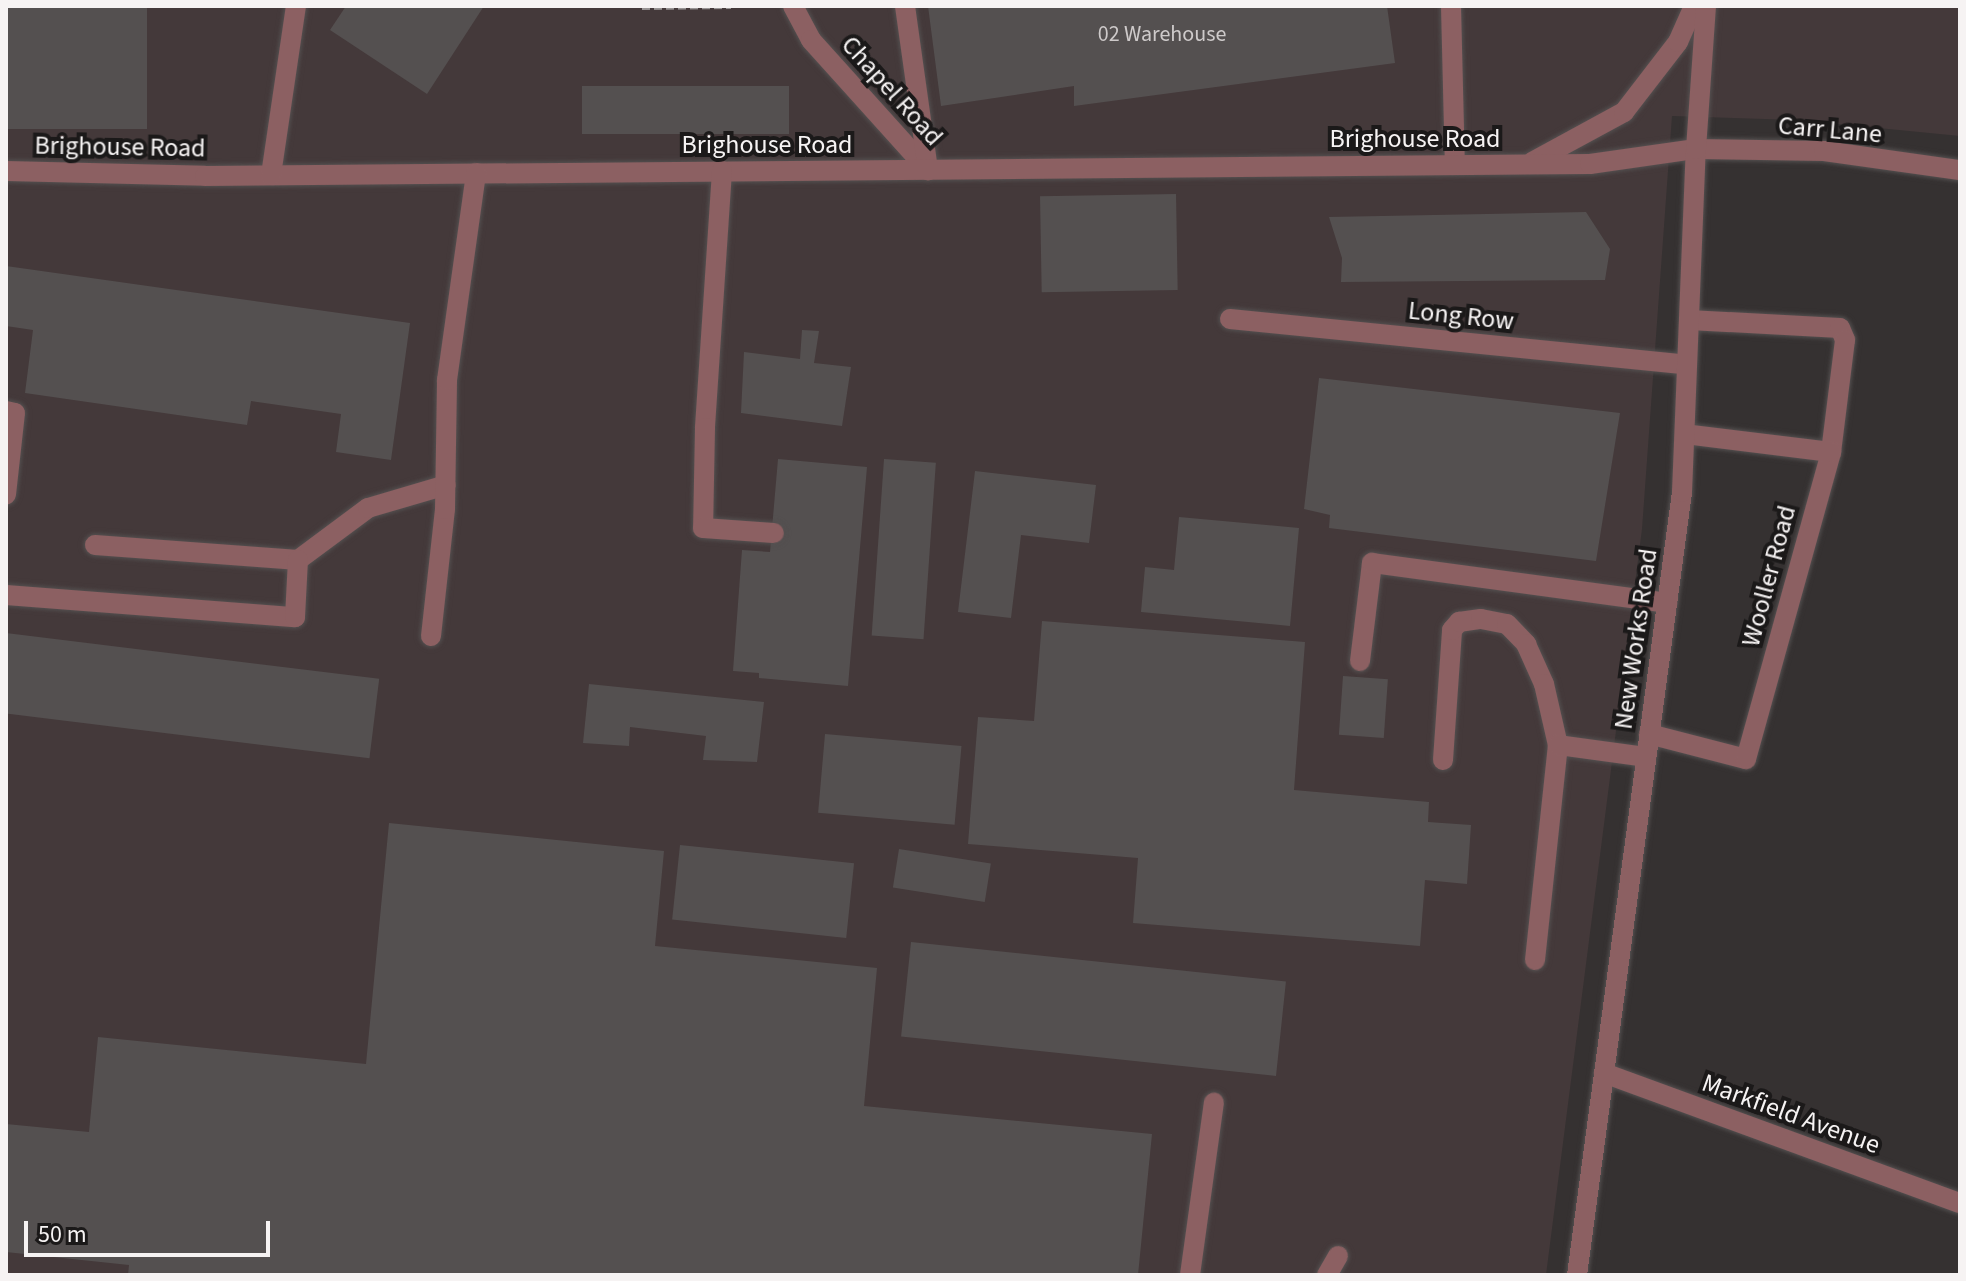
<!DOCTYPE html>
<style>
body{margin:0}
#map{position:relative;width:1966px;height:1281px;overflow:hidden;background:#353131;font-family:"Source Sans 3",sans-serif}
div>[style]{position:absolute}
.built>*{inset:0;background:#44393a}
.building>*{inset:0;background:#545050;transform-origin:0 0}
.path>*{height:5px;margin-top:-2.5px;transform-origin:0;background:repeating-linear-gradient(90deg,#999595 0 8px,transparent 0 12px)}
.roads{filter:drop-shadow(0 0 2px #545050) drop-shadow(0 0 2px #545050)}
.minor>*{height:20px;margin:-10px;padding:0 10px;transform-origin:10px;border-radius:10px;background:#8c6062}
span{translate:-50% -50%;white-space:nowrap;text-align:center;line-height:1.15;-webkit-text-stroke:8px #1b1919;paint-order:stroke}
.number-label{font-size:22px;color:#cecaca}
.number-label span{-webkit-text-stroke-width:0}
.street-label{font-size:26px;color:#f6f3f3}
.frame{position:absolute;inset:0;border:8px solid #f6f3f3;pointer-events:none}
.scale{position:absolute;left:24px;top:1221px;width:246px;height:36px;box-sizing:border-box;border:4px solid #f6f3f3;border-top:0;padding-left:10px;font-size:24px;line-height:28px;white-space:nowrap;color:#f6f3f3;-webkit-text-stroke:6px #1b1919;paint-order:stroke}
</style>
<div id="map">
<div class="built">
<i style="clip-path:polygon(6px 6px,1960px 6px,1960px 136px,1797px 120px,1672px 116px,1642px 529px,1546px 1275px,6px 1275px)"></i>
</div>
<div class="building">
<i style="left:6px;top:6px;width:141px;height:123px"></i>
<i style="clip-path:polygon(346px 6px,484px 6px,427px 94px,330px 30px)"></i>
<i style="clip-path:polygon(928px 6px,1387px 6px,1395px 63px,1074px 106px,1074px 86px,941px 106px)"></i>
<i style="left:582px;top:86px;width:207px;height:48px"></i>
<i style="left:1176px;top:194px;width:96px;height:136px;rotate:89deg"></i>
<i style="clip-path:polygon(1586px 212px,1610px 249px,1605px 280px,1341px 282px,1342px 258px,1329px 217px)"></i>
<i style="clip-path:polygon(6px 266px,410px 323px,391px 460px,336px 452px,341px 414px,251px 401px,247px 425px,25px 393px,33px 330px,6px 326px)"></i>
<i style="clip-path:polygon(802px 330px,819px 331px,814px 363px,851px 367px,842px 426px,741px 413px,744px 352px,800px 359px)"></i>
<i style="clip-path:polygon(1319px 378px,1620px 413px,1596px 561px,1329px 528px,1330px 515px,1304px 509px)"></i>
<i style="clip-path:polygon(778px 459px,867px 467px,848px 686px,759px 678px,759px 673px,733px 671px,742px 550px,770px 552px)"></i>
<i style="left:884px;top:459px;width:52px;height:177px;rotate:4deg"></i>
<i style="clip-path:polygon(975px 471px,1096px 485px,1089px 543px,1021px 535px,1011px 618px,958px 612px)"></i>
<i style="clip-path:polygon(1179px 517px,1299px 528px,1290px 626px,1141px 612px,1145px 567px,1174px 570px)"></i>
<i style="clip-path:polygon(1042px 621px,1305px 642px,1294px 790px,1429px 802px,1428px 822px,1471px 825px,1467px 884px,1425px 880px,1420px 946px,1133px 923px,1138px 858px,968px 844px,978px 717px,1034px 721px)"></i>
<i style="left:6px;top:633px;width:376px;height:80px;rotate:7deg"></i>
<i style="left:1343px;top:676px;width:45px;height:59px;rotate:4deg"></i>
<i style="clip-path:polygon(589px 684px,764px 702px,757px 762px,703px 760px,706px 736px,630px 727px,629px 746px,583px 743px)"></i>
<i style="left:825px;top:734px;width:137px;height:79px;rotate:5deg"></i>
<i style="clip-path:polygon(389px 823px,664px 851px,655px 946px,877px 968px,864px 1106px,1152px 1134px,1138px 1275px,128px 1275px,129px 1265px,6px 1252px,6px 1124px,89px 1132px,98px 1037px,366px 1064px)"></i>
<i style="left:680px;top:845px;width:175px;height:75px;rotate:6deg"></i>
<i style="left:899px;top:849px;width:93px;height:39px;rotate:9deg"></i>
<i style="left:911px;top:942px;width:377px;height:95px;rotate:6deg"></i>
</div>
<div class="path">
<i style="left:642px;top:7px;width:89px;rotate:-0.6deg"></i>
</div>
<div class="roads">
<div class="minor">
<i style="left:793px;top:6px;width:38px;rotate:62deg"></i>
<i style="left:811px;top:40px;width:175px;rotate:48deg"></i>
<i style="left:905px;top:6px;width:166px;rotate:82deg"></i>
<i style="left:1451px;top:6px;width:159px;rotate:88.6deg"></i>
<i style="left:1532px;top:162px;width:105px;rotate:-28.5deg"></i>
<i style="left:1624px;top:112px;width:88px;rotate:-52.4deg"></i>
<i style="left:1678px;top:42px;width:39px;rotate:-66deg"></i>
<i style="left:6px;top:171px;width:199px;rotate:1.4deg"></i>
<i style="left:205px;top:176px;width:1385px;rotate:-0.5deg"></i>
<i style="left:1590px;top:164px;width:107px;rotate:-8.1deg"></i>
<i style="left:1696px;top:149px;width:128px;rotate:0.9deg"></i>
<i style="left:1824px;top:151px;width:137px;rotate:8deg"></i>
<i style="left:722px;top:171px;width:258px;rotate:93.8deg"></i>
<i style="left:705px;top:428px;width:100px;rotate:91.1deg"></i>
<i style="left:703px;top:528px;width:71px;rotate:4deg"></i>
<i style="left:271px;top:175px;width:171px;rotate:-81.6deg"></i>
<i style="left:1230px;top:319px;width:459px;rotate:5.7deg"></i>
<i style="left:1689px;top:320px;width:151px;rotate:3deg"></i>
<i style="left:1840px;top:328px;width:13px;rotate:67deg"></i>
<i style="left:1845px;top:340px;width:113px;rotate:97.1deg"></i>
<i style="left:6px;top:411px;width:9px;rotate:13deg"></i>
<i style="left:15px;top:413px;width:82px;rotate:96.3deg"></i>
<i style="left:95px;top:545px;width:204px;rotate:4.2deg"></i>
<i style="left:298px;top:560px;width:87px;rotate:-36.6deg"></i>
<i style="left:368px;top:508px;width:81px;rotate:-16.4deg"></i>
<i style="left:6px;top:595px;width:290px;rotate:4.4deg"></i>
<i style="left:295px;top:617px;width:57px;rotate:-87deg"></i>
<i style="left:431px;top:636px;width:128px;rotate:-83.7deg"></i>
<i style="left:445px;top:509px;width:129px;rotate:-89.1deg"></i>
<i style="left:447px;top:380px;width:209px;rotate:-82deg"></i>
<i style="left:1360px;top:661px;width:99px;rotate:-83deg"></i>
<i style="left:1372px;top:563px;width:298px;rotate:7.7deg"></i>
<i style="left:1649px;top:734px;width:100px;rotate:14.5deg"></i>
<i style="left:1746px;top:759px;width:319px;rotate:-74.5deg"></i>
<i style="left:1831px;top:452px;width:147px;rotate:-173deg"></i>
<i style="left:1443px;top:760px;width:130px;rotate:-86deg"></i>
<i style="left:1452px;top:630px;width:11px;rotate:-49deg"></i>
<i style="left:1459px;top:622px;width:22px;rotate:-8deg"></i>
<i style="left:1481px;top:619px;width:26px;rotate:11deg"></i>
<i style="left:1507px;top:624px;width:28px;rotate:46deg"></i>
<i style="left:1526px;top:644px;width:44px;rotate:65.8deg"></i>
<i style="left:1544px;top:684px;width:63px;rotate:77.1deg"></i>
<i style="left:1535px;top:960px;width:216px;rotate:-83.9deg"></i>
<i style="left:1558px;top:745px;width:89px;rotate:7.8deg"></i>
<i style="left:1604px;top:1073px;width:379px;rotate:20.1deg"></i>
<i style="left:1190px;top:1275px;width:174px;rotate:-82.1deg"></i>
<i style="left:1327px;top:1275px;width:22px;rotate:-60deg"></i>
<i style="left:1577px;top:1275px;width:790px;rotate:-82.36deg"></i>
<i style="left:1682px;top:492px;width:343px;rotate:-87.7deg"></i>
<i style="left:1696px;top:149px;width:143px;rotate:-86deg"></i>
</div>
</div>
<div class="number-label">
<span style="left:1162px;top:35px">02 Warehouse</span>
</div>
<div class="street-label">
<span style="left:892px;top:91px;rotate:48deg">Chapel Road</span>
<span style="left:1830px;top:130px;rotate:5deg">Carr Lane</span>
<span style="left:1415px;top:139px">Brighouse Road</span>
<span style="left:767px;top:145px">Brighouse Road</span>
<span style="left:120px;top:147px;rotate:1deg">Brighouse Road</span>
<span style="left:1461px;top:316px;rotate:6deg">Long Row</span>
<span style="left:1769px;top:576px;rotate:-75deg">Wooller Road</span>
<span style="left:1636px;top:639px;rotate:-82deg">New Works Road</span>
<span style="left:1791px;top:1114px;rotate:20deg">Markfield Avenue</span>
</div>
<div class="frame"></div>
<div class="scale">50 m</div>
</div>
